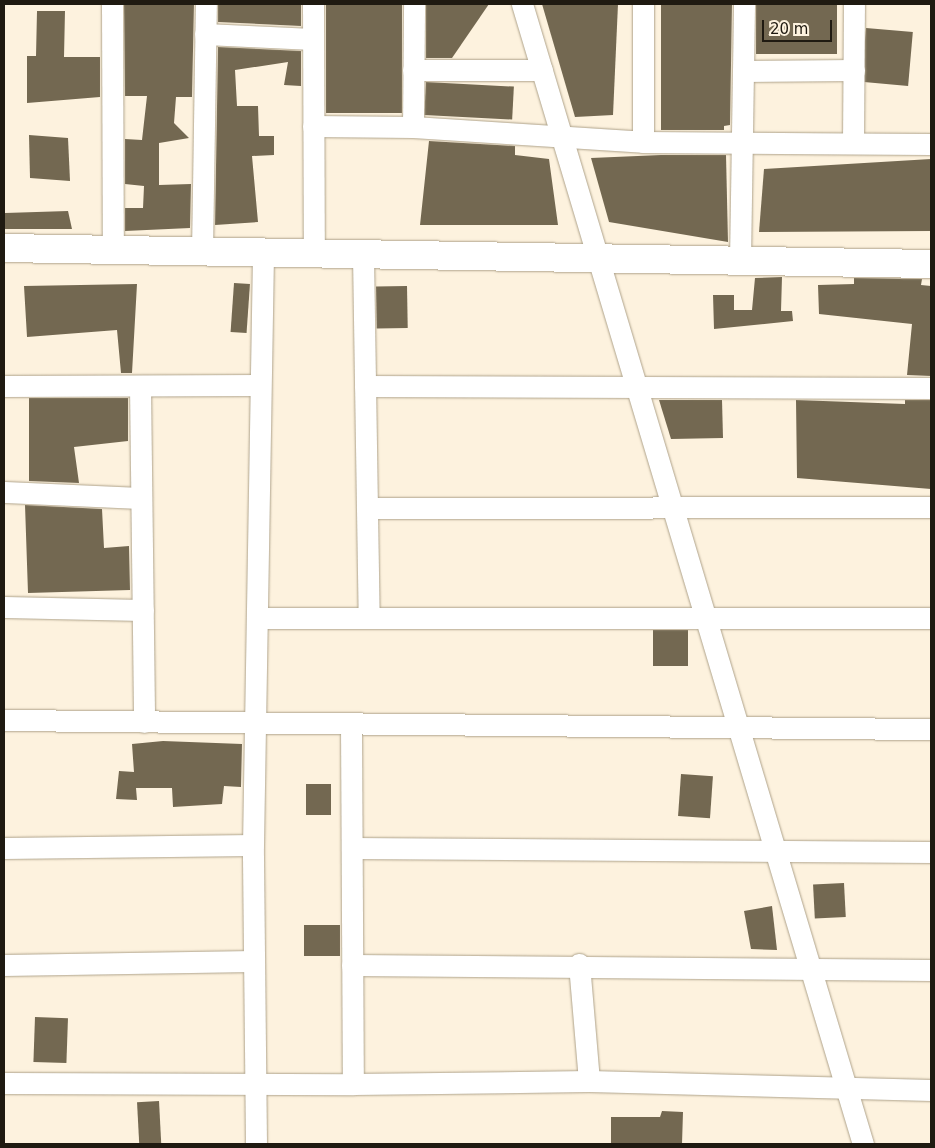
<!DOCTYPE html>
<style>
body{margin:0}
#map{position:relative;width:935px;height:1148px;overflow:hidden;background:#fdf2de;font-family:"DejaVu Sans",sans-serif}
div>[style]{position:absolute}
.building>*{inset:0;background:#736851;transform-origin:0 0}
.roads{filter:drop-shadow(0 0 1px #afa38b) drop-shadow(0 0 1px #afa38b)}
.minor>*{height:21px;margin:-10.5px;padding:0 10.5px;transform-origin:10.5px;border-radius:10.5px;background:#fff}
.tertiary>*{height:28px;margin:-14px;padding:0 14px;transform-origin:14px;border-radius:14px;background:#fff}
span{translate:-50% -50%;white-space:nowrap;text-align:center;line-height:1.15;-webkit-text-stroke:4px #fdf2de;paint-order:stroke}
.frame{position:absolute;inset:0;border:5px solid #1f1a11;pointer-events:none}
.scale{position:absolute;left:762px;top:20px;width:70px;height:22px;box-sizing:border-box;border:2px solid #1f1a11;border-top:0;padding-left:6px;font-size:15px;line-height:18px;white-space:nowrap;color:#1f1a11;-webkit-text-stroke:4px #fdf2de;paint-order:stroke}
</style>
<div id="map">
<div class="building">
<i style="clip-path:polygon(124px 4px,194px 4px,192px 97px,176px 97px,174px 123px,189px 138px,159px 143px,159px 185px,191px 184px,190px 228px,125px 231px,125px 208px,143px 208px,144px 186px,125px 184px,125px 139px,142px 140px,147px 96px,125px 96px)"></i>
<i style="clip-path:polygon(218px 4px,301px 4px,301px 26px,218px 22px)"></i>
<i style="left:326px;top:4px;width:76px;height:109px"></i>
<i style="clip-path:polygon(426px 4px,489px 4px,452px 58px,426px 58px)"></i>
<i style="clip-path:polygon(542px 4px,618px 4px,613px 115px,575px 117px)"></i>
<i style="clip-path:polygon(661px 4px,732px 4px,730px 125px,724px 126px,724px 130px,661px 130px)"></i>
<i style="left:756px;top:4px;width:81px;height:50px"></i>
<i style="clip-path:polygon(37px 11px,65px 11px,64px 57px,100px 57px,100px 97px,27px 103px,27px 56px,36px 56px)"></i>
<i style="left:866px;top:28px;width:47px;height:54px;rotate:5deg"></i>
<i style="clip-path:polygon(218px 47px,301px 51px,301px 86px,284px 85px,288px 62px,235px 70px,237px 106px,258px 106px,259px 136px,274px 136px,274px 155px,252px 156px,258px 222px,215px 225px)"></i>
<i style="left:426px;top:82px;width:88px;height:33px;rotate:3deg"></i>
<i style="clip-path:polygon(29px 135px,68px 138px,70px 181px,30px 178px)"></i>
<i style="clip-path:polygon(429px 141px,515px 146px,515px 155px,549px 159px,558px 225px,420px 225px)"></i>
<i style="clip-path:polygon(661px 155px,726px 155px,728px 242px,609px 222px,591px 158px)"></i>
<i style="clip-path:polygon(931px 159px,931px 231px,759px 232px,764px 169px)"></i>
<i style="clip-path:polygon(68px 211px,72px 229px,5px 229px,5px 213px)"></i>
<i style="clip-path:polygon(782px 277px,781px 311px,792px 311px,793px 321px,714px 329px,713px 295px,734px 295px,734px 310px,752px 310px,755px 278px)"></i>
<i style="clip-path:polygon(854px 278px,922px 279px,921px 285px,931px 286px,931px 376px,907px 375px,912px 324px,819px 314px,818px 285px,854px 284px)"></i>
<i style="left:234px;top:283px;width:16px;height:49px;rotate:4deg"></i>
<i style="clip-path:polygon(137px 284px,132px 373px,121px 373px,117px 330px,27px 337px,24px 286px)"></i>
<i style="left:407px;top:286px;width:42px;height:31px;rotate:89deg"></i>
<i style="clip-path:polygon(29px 398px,128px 398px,128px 441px,74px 447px,79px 483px,29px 481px)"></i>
<i style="clip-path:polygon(659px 400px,722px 400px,723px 438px,671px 439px)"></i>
<i style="clip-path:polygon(796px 400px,905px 404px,905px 400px,931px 400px,931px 489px,797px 478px)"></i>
<i style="clip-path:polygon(25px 505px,102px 509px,104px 548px,129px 546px,130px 590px,28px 593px)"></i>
<i style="left:653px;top:630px;width:35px;height:36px"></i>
<i style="clip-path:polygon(163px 741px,242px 744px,241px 787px,224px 786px,222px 804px,173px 807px,172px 788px,136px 788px,137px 800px,116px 799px,119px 771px,134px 772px,132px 744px)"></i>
<i style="left:681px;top:774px;width:32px;height:42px;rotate:4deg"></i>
<i style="left:306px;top:784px;width:25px;height:31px"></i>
<i style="left:844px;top:883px;width:34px;height:31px;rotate:87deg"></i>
<i style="clip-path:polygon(772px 906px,777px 950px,751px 949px,744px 911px)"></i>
<i style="left:340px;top:925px;width:31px;height:36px;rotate:90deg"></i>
<i style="left:35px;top:1017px;width:33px;height:45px;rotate:2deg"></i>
<i style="left:159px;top:1101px;width:43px;height:22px;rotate:87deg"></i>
<i style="clip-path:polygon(662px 1111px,683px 1112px,682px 1144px,611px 1144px,611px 1117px,660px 1117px)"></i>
</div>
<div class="roads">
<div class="minor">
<i style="left:112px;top:4px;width:246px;rotate:89.8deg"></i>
<i style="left:313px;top:4px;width:250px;rotate:89.8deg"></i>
<i style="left:522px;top:4px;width:1190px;rotate:73.35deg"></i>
<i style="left:205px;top:34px;width:108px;rotate:2.7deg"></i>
<i style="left:413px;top:70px;width:129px"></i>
<i style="left:743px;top:71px;width:111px;rotate:-0.5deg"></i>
<i style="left:313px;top:126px;width:100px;rotate:0.6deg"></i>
<i style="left:413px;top:127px;width:230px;rotate:3.7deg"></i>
<i style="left:643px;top:142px;width:288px;rotate:0.4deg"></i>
<i style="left:413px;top:127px;width:123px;rotate:-89.5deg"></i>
<i style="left:643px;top:142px;width:138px;rotate:-90deg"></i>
<i style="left:853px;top:143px;width:139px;rotate:-89.6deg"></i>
<i style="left:202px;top:252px;width:248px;rotate:-89.1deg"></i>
<i style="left:363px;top:255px;width:363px;rotate:89.1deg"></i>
<i style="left:740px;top:261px;width:257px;rotate:-89.1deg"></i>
<i style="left:4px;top:386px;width:255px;rotate:-0.2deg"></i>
<i style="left:140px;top:386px;width:336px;rotate:89.3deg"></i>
<i style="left:365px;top:386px;width:566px;rotate:0.2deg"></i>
<i style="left:4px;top:492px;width:137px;rotate:2.5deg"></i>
<i style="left:367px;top:508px;width:564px;rotate:-0.1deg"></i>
<i style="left:4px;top:607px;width:139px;rotate:1.2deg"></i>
<i style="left:257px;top:618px;width:674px"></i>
<i style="left:4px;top:720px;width:927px;rotate:0.56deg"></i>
<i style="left:351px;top:724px;width:360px;rotate:89.7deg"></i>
<i style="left:4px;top:848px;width:249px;rotate:-0.7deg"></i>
<i style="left:352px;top:848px;width:579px;rotate:0.4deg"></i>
<i style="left:579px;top:964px;width:117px;rotate:85.1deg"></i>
<i style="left:4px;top:965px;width:249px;rotate:-0.9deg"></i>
<i style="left:352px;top:965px;width:579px;rotate:0.49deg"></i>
<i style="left:4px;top:1083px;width:349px;rotate:0.2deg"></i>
<i style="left:353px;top:1084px;width:236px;rotate:-0.7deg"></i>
<i style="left:589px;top:1081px;width:342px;rotate:1.5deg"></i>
<i style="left:256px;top:1144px;width:299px;rotate:-90.6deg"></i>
<i style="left:253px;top:845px;width:592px;rotate:-89.03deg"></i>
</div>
<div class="tertiary">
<i style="left:4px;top:248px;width:927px;rotate:0.99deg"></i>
</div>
</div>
<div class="frame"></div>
<div class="scale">20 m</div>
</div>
